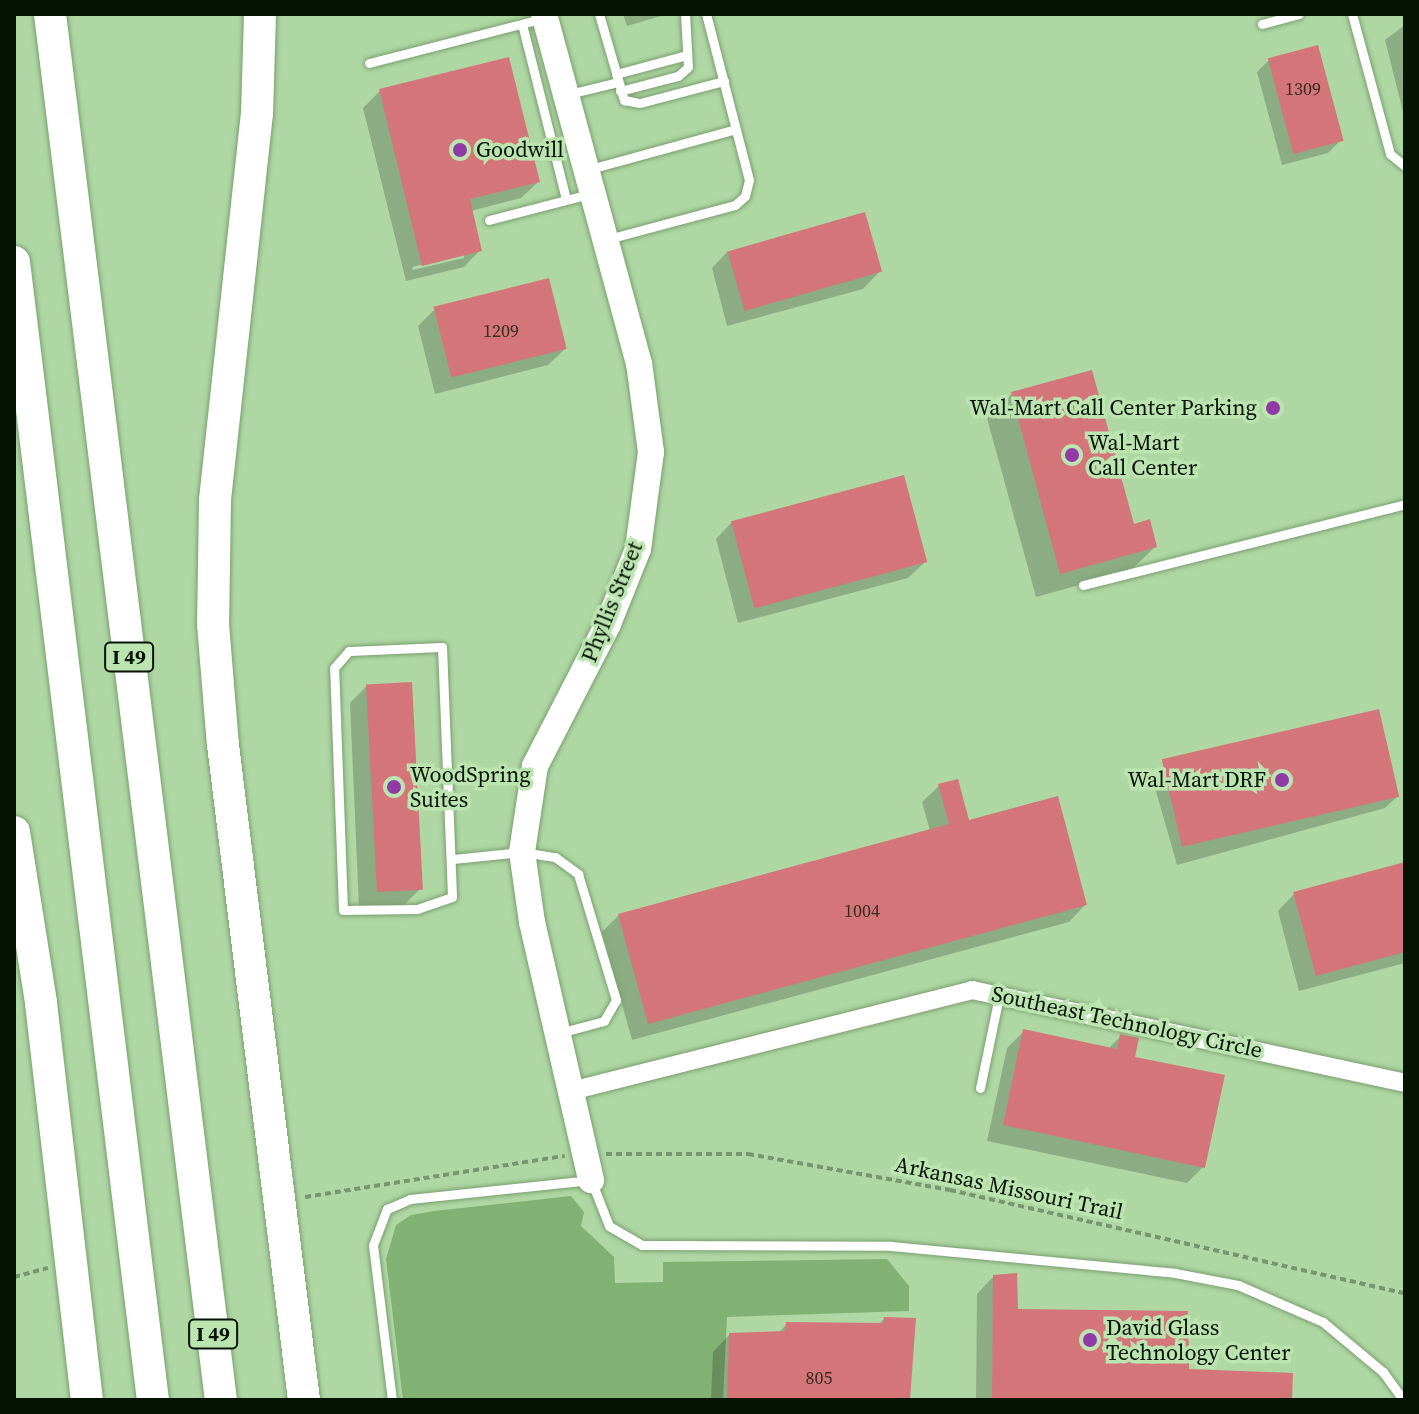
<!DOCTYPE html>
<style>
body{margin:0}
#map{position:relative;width:1419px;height:1414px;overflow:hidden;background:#afd7a4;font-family:"Source Serif 4",serif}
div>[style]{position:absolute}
.green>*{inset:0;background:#81b273}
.shadow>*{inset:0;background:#0003}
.building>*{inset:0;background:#d47679;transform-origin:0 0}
.path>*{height:4px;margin-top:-2px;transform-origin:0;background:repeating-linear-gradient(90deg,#76966e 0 6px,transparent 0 10px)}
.roads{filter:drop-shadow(0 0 2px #7a9f6f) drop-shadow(0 0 2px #7a9f6f)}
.lane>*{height:9px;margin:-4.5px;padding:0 4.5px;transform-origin:4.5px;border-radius:4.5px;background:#fff}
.street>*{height:18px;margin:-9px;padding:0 9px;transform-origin:9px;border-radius:9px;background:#fff}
.secondary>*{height:26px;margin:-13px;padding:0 13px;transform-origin:13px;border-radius:13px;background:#fff}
.highway>*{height:32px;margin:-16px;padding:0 16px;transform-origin:16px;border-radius:16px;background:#fff}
.dots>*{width:22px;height:22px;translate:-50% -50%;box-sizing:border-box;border:4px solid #bce4b1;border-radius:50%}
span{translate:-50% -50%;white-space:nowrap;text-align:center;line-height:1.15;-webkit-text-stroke:7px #bce4b1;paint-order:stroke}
.number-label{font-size:18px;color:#392c20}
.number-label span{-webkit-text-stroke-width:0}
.shield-label span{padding:2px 6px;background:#bce4b1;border:2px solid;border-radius:6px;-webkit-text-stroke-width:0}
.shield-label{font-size:20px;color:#051303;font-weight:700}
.poi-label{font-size:22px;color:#051303}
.left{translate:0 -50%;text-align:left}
.right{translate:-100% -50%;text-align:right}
.street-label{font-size:22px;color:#051303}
.frame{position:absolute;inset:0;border:16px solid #051303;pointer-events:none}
</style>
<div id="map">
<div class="green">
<i style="clip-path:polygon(571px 1196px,584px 1212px,581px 1226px,614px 1257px,615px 1283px,663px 1282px,663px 1262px,887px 1259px,909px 1286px,909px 1311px,727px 1317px,723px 1400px,403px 1400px,386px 1259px,396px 1225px,411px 1215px,434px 1211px)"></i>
</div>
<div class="shadow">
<i style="clip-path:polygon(623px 14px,668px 14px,627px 26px)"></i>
<i style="clip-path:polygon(1405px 25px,1405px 120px,1385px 40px)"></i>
<i style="clip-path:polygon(1269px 60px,1341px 140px,1328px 153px,1282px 165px,1257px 72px)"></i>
<i style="clip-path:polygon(evenodd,380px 91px,538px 182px,521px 198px,471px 211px,480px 250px,464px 267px,406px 281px,363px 108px,380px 91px,464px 254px,464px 258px,413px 270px,412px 267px,464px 254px)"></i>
<i style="clip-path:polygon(728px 251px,879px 272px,863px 289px,727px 326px,712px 268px)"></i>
<i style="clip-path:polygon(435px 309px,565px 349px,548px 365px,435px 394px,418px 326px)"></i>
<i style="clip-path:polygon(1012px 394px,1155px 547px,1130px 571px,1036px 597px,987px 418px)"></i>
<i style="clip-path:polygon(732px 522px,925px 562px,908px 578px,738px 623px,716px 539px)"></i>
<i style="clip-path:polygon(367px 686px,420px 889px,403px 906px,359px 908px,350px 703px)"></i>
<i style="clip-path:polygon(1164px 765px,1398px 796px,1385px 808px,1177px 865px,1152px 777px)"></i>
<i style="clip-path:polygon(939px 786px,967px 822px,1085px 905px,1069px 922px,632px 1040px,602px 932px,619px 915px,930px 831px,922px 802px)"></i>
<i style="clip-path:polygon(1405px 864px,1405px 963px,1299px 991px,1278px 911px,1294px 894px)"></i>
<i style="clip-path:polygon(1024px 1031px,1108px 1049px,1121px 1036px,1203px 1167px,1187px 1183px,987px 1141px,1007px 1048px)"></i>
<i style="clip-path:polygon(993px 1277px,1016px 1311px,1187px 1371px,1290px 1400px,976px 1400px,977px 1294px)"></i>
<i style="clip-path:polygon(884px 1319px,909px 1400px,711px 1400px,713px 1352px,729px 1335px,778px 1333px,787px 1324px,878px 1325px)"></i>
</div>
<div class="building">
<i style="left:1318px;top:45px;width:99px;height:52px;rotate:75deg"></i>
<i style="clip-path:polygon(509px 57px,540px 182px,470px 199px,482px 251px,422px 266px,379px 89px)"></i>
<i style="left:865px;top:212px;width:62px;height:143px;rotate:74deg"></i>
<i style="left:549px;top:278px;width:73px;height:119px;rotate:76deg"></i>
<i style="clip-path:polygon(1092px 370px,1134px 524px,1150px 519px,1157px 547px,1060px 574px,1011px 392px)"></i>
<i style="left:904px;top:475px;width:90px;height:179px;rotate:75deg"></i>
<i style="left:412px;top:682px;width:208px;height:46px;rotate:87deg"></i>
<i style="left:1379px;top:709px;width:90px;height:223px;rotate:77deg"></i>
<i style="clip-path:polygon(958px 779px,969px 820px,1058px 796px,1087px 905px,648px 1024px,618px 914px,949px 824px,938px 784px)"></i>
<i style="clip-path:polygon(1405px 862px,1405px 952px,1316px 976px,1293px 892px)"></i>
<i style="clip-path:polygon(1023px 1029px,1117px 1049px,1120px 1034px,1139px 1038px,1135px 1057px,1225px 1075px,1205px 1168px,1003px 1125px)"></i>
<i style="clip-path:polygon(1017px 1273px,1018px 1309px,1188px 1311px,1189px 1369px,1293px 1373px,1292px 1400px,992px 1400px,993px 1275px)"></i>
<i style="clip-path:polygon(884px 1317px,916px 1318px,910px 1400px,727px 1400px,729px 1333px,785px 1331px,786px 1322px,883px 1323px)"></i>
</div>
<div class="path">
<i style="left:606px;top:1154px;width:142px"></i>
<i style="left:748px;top:1154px;width:205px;rotate:10.1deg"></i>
<i style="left:950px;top:1190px;width:467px;rotate:12.8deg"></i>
<i style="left:305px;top:1197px;width:263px;rotate:-9deg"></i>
<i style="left:14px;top:1277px;width:35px;rotate:-15deg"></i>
</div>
<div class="roads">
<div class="lane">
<i style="left:599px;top:14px;width:90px;rotate:73.8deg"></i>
<i style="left:624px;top:100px;width:16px;rotate:11deg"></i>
<i style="left:640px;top:103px;width:87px;rotate:-14.7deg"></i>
<i style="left:1352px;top:14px;width:145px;rotate:74.8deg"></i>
<i style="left:1390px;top:154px;width:19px;rotate:39deg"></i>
<i style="left:522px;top:24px;width:180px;rotate:75.9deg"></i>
<i style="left:1262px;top:24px;width:38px;rotate:-15deg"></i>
<i style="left:369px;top:63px;width:181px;rotate:-14.4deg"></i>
<i style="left:616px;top:74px;width:73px;rotate:-15deg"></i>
<i style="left:620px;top:91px;width:60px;rotate:-14.5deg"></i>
<i style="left:678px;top:76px;width:13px;rotate:-42deg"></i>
<i style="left:688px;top:67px;width:53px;rotate:-93.2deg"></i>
<i style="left:569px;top:94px;width:50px;rotate:-13.8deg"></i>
<i style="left:590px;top:169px;width:151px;rotate:-15.3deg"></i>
<i style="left:489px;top:220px;width:103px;rotate:-14.6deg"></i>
<i style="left:608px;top:239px;width:131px;rotate:-15deg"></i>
<i style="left:735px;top:205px;width:13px;rotate:-42deg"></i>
<i style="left:745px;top:196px;width:16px;rotate:-76deg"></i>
<i style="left:749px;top:180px;width:171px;rotate:-104.5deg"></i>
<i style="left:1083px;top:585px;width:332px;rotate:-14.1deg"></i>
<i style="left:442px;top:647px;width:250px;rotate:87.7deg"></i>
<i style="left:452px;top:897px;width:37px;rotate:161deg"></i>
<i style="left:417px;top:909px;width:74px;rotate:179.2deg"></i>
<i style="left:343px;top:910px;width:242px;rotate:-92.1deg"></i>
<i style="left:334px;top:668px;width:23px;rotate:-49deg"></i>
<i style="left:349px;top:651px;width:93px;rotate:-2.5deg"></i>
<i style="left:453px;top:859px;width:69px;rotate:-5.8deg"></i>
<i style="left:522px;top:852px;width:33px;rotate:9deg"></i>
<i style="left:555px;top:857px;width:29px;rotate:36deg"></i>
<i style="left:578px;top:874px;width:132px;rotate:73.2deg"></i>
<i style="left:616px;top:1000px;width:24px;rotate:120deg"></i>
<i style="left:604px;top:1021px;width:47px;rotate:165.1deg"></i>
<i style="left:980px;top:1088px;width:94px;rotate:-78.3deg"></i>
<i style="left:392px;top:1400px;width:156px;rotate:-97deg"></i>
<i style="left:373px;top:1245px;width:39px;rotate:-69deg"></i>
<i style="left:387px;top:1209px;width:25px;rotate:-23deg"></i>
<i style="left:410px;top:1199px;width:182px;rotate:-6deg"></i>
<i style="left:591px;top:1180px;width:49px;rotate:68.6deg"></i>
<i style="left:609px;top:1226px;width:38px;rotate:30deg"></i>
<i style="left:642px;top:1245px;width:249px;rotate:0.2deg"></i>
<i style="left:891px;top:1246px;width:285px;rotate:5.4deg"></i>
<i style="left:1175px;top:1273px;width:64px;rotate:10.8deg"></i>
<i style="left:1238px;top:1285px;width:93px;rotate:23.5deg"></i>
<i style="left:1323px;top:1322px;width:78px;rotate:39.8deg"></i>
<i style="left:1383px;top:1372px;width:34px;rotate:54deg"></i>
</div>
<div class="street">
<i style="left:571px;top:1091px;width:414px;rotate:-14.1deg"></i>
<i style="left:972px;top:990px;width:443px;rotate:12.1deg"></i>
</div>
<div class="secondary">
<i style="left:544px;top:14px;width:362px;rotate:74.8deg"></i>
<i style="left:639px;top:363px;width:90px;rotate:82.3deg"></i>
<i style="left:651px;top:452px;width:98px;rotate:97.6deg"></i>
<i style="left:638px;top:549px;width:81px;rotate:111.8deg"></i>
<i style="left:608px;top:624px;width:160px;rotate:117.2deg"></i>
<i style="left:535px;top:766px;width:87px;rotate:98.6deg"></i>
<i style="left:522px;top:852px;width:71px;rotate:81.9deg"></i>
<i style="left:532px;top:922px;width:265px;rotate:77.1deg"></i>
</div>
<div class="highway">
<i style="left:50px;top:14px;width:1397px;rotate:82.97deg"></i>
<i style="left:260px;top:14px;width:99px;rotate:91.7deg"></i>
<i style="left:257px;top:113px;width:390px;rotate:96.2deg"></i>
<i style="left:215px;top:501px;width:123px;rotate:90.9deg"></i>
<i style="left:213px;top:624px;width:121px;rotate:85.3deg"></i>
<i style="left:223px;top:745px;width:660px;rotate:82.95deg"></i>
<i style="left:14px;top:262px;width:1146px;rotate:83.04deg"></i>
<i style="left:14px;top:832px;width:173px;rotate:81deg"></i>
<i style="left:41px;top:1003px;width:400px;rotate:83.4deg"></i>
</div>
</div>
<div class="dots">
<i style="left:460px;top:150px;background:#903aa6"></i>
<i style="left:1273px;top:408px;background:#903aa6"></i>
<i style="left:1072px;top:455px;background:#903aa6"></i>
<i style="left:1282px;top:780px;background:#903aa6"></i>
<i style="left:394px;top:787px;background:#903aa6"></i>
<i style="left:1090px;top:1340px;background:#903aa6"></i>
</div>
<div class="number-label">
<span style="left:1303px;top:89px">1309</span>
<span style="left:501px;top:331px">1209</span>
<span style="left:862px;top:911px">1004</span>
<span style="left:819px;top:1378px">805</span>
</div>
<div class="shield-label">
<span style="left:129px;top:657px">I 49</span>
<span style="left:213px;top:1334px">I 49</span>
</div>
<div class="poi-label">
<span class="left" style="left:476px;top:150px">Goodwill</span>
<span class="right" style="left:1257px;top:408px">Wal-Mart Call Center Parking</span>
<span class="left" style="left:1088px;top:455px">Wal-Mart<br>Call Center</span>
<span class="left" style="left:410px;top:787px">WoodSpring<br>Suites</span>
<span class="right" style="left:1266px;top:780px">Wal-Mart DRF</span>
<span class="left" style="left:1106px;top:1340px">David Glass<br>Technology Center</span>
</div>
<div class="street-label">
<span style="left:612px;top:602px;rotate:-68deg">Phyllis Street</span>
<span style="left:1127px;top:1022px;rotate:12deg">Southeast Technology Circle</span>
<span style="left:1009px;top:1188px;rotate:12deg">Arkansas Missouri Trail</span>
</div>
<div class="frame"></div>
</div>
